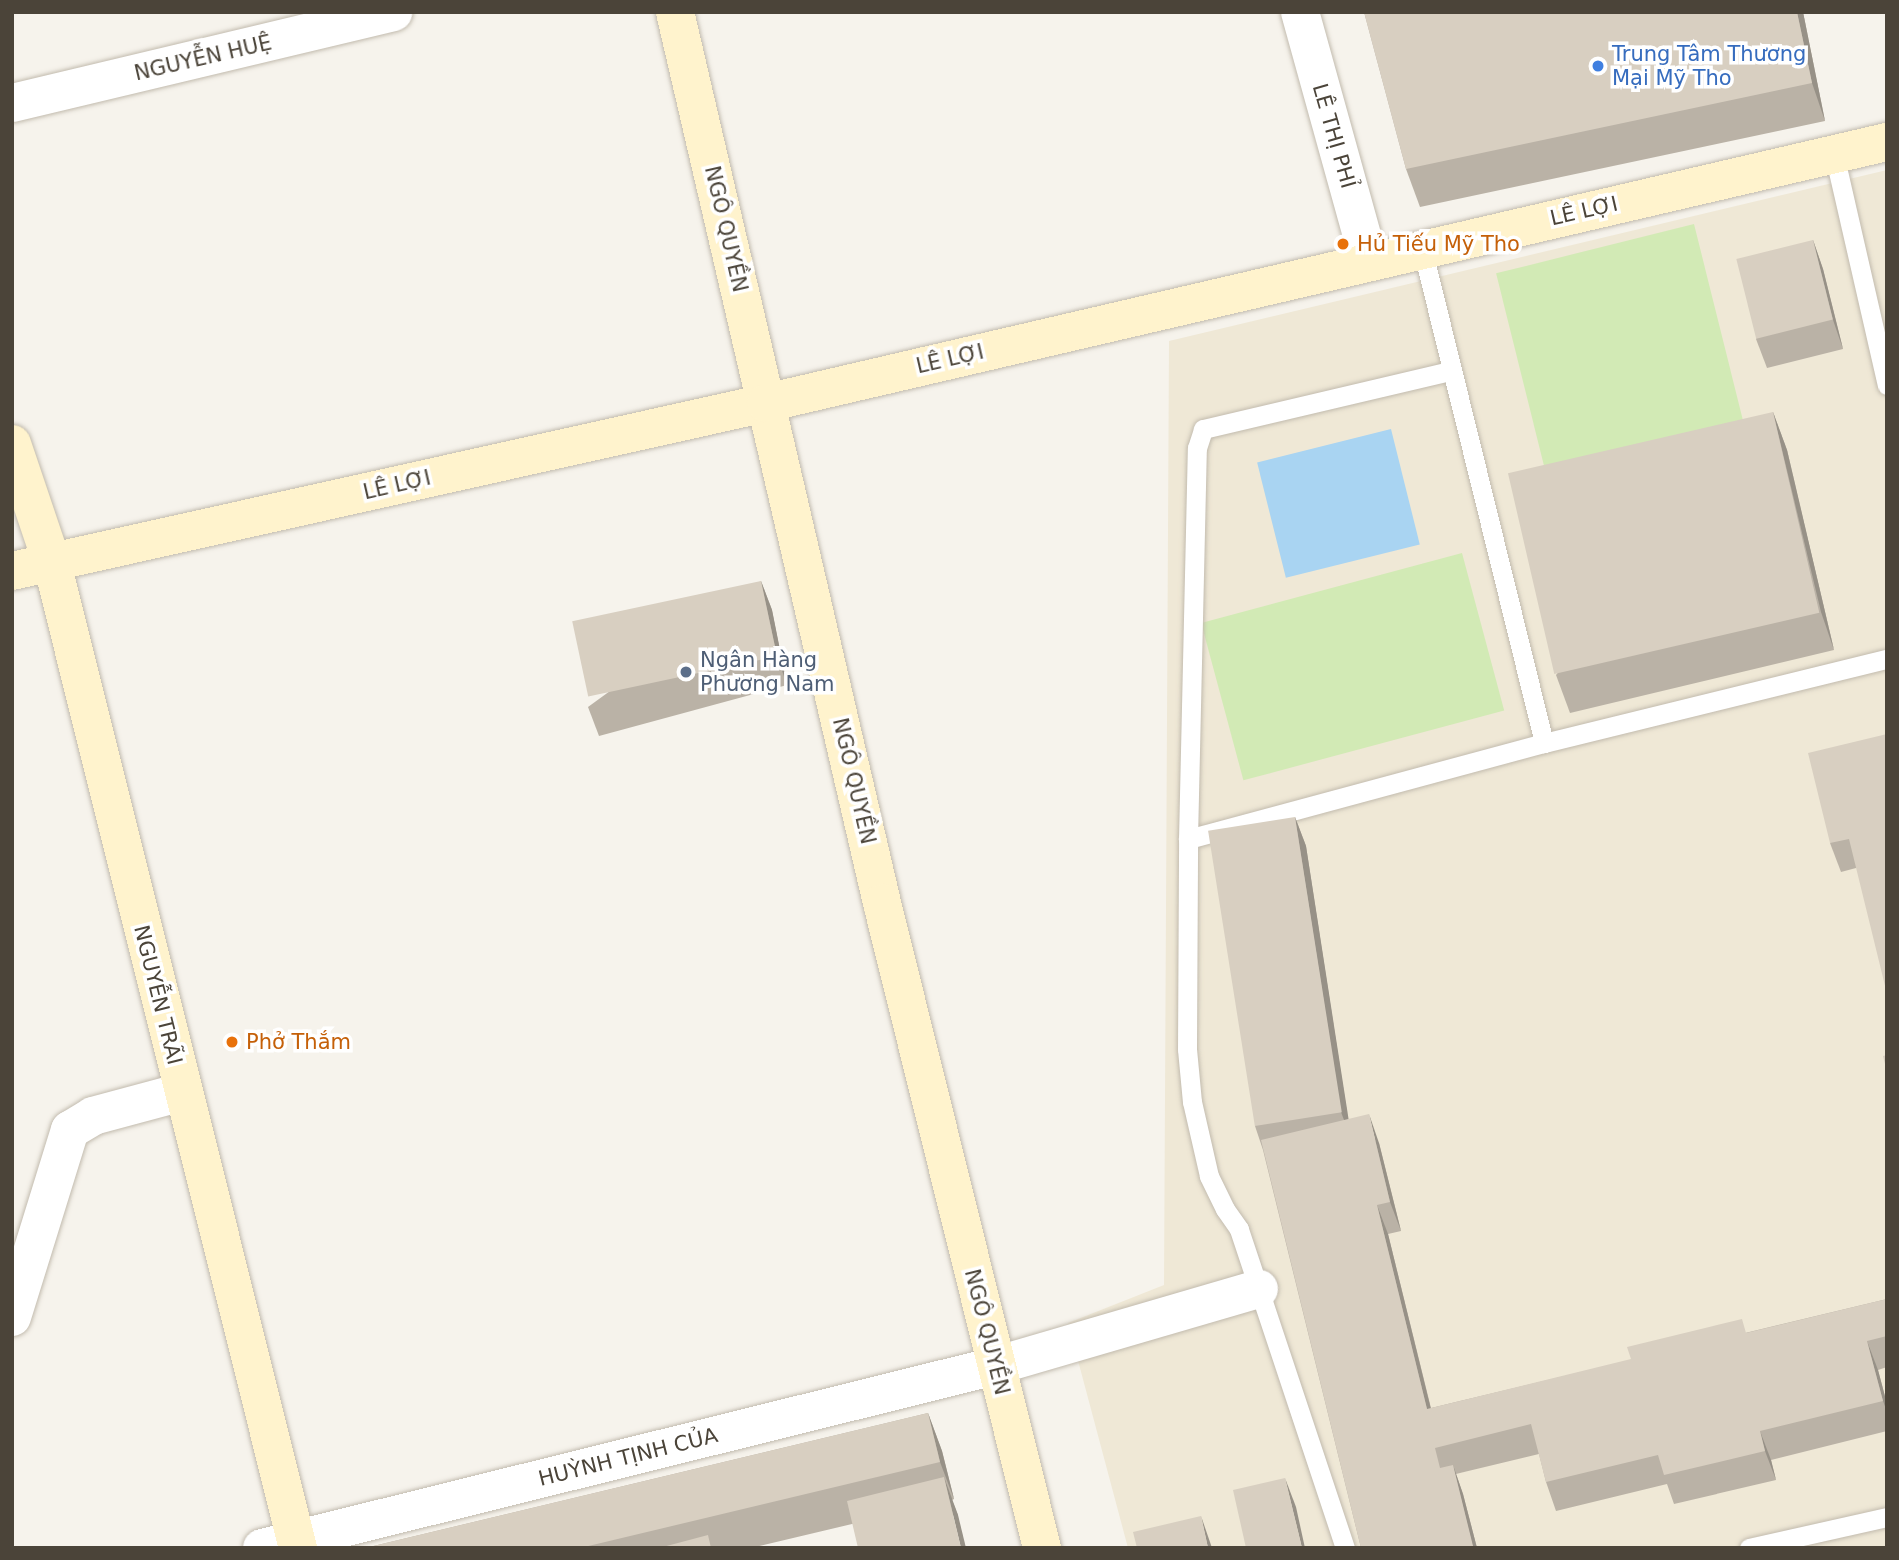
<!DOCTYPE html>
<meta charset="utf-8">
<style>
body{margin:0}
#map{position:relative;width:1899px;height:1560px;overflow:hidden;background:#f6f3ec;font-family:"DejaVu Sans",sans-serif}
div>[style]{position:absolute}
.education>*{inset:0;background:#efe8d6}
.green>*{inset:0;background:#d2eab5;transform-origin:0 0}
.water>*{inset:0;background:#a9d4f2;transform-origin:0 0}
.roads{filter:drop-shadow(0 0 2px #c2bbae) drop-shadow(0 0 2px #c2bbae)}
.lane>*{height:19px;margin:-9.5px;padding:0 9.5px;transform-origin:9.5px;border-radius:9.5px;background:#fff}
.street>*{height:38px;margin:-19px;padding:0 19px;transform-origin:19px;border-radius:19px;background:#fff}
.secondary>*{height:38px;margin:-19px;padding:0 19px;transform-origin:19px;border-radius:19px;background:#fff3cd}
.wall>*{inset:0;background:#bab2a6}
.shaded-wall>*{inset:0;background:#979187}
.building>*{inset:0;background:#d8cfc1;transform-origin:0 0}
.dots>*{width:19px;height:19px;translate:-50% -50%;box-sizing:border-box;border:4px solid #fff;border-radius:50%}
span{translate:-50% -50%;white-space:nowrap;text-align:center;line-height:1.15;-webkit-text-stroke:7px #fff;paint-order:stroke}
.shop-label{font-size:21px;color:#366cbe}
.left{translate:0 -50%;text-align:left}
.street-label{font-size:21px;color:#4b4439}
.food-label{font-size:21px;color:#c56008}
.service-label{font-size:21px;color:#4e5e75}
.frame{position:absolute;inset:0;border:14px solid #4b4439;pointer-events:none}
</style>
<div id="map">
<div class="education">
<i style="clip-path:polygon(1887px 170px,1887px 1548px,1128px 1548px,1068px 1323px,1164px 1285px,1169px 341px)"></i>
</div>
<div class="green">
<i style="left:1694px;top:224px;width:217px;height:204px;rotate:76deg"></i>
<i style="left:1462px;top:553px;width:163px;height:270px;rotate:75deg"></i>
</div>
<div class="water">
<i style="left:1391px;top:429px;width:119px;height:138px;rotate:76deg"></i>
</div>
<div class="roads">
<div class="lane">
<i style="left:1834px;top:154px;width:237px;rotate:77.1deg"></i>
<i style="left:1422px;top:248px;width:510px;rotate:76.15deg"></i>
<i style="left:1188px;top:839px;width:369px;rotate:-15.1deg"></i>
<i style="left:1544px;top:743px;width:353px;rotate:-13.8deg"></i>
<i style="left:1345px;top:1548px;width:336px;rotate:-108.4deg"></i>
<i style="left:1239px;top:1229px;width:24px;rotate:-125deg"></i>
<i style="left:1225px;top:1209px;width:37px;rotate:-116deg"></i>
<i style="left:1209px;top:1176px;width:76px;rotate:-102.9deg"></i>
<i style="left:1192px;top:1102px;width:53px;rotate:-95.4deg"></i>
<i style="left:1187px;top:1049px;width:210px;rotate:-89.7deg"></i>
<i style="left:1188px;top:839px;width:391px;rotate:-88.7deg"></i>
<i style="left:1197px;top:448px;width:20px;rotate:-72deg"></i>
<i style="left:1203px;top:429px;width:255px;rotate:-13.2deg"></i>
<i style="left:1749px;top:1548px;width:141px;rotate:-12.7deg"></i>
</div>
<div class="street">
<i style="left:1300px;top:12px;width:258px;rotate:74.5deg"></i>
<i style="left:12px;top:103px;width:392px;rotate:-13.4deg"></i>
<i style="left:12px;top:1317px;width:196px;rotate:-72.8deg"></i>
<i style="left:70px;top:1130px;width:27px;rotate:-31deg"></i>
<i style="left:93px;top:1116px;width:92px;rotate:-15.1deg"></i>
<i style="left:262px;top:1548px;width:755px;rotate:-13.94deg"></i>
<i style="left:995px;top:1366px;width:275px;rotate:-16.3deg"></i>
</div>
<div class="secondary">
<i style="left:675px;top:12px;width:915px;rotate:76.92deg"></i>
<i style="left:882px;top:903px;width:665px;rotate:76.07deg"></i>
<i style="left:12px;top:444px;width:126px;rotate:71.4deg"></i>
<i style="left:52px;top:563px;width:1015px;rotate:75.98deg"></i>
<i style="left:12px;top:571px;width:772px;rotate:-12.56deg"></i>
<i style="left:766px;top:403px;width:1151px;rotate:-13.11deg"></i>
</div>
</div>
<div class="wall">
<i style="clip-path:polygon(1364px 12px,1803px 12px,1825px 121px,1420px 207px,1406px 169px)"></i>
<i style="clip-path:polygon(1813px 240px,1823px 269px,1843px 349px,1767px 368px,1756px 339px)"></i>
<i style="clip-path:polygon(1773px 412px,1787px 450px,1834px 650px,1570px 713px,1556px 675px)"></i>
<i style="clip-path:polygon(761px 581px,772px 610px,787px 685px,599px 736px,588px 707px)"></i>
<i style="clip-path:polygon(1887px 734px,1856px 868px,1841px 872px,1830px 843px)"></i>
<i style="clip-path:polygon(1295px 817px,1306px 846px,1348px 1119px,1379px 1143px,1401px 1231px,1388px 1234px,1431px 1408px,1887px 1299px,1887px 1367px,1878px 1370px,1887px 1404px,1887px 1431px,1771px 1460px,1776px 1480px,1674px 1504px,1667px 1484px,1556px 1511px,1546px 1482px,1539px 1454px,1456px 1474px,1463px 1494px,1477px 1548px,1361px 1548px,1263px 1150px,1255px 1126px)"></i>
<i style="clip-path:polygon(928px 1413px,942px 1451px,954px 1499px,952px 1500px,958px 1515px,852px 1524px,751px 1548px,365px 1548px)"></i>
</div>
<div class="shaded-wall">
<i style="clip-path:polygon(1797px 12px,1803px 12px,1825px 121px,1812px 83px)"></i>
<i style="clip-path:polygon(1813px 240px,1823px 269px,1843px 349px,1833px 320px)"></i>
<i style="clip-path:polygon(1773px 412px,1787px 450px,1834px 650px,1821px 612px)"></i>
<i style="clip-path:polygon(761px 581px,772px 610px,787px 685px,777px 656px)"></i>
<i style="clip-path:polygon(1295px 817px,1306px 846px,1352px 1141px,1341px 1112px)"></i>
<i style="clip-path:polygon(1369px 1114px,1379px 1143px,1401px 1231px,1390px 1202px)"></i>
<i style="clip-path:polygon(1377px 1205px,1388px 1234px,1438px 1438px,1427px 1409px)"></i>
<i style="clip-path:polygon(1867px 1341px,1878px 1370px,1887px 1404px,1887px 1412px,1883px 1401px)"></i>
<i style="clip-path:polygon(928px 1413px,942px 1451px,954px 1499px,940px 1462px)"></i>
<i style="clip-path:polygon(1760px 1431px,1771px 1460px,1776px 1480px,1765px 1451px)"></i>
<i style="clip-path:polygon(1453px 1465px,1463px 1494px,1477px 1548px,1473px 1548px)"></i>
<i style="clip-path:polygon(944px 1477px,958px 1515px,966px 1548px,961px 1548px)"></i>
<i style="clip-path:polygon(1285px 1478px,1296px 1507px,1305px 1548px,1302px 1548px)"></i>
<i style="clip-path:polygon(1201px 1516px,1212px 1548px,1208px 1548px)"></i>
</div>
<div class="building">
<i style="clip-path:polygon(1364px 12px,1797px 12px,1812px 83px,1406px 169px)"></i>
<i style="left:1813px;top:240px;width:82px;height:79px;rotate:76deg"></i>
<i style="left:1773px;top:412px;width:206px;height:272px;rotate:77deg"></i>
<i style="left:761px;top:581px;width:77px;height:193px;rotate:78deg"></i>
<i style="clip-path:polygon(1887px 734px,1887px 994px,1849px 839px,1830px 843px,1808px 753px)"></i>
<i style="left:1295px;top:817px;width:299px;height:88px;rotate:81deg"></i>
<i style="clip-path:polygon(1887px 1055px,1887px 1072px,1883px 1056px)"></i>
<i style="clip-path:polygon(1369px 1114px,1390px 1202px,1377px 1205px,1427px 1409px,1631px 1359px,1627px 1347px,1742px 1319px,1746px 1333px,1887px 1299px,1887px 1336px,1867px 1341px,1883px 1401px,1760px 1431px,1765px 1451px,1664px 1475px,1658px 1455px,1546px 1482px,1531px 1424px,1435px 1448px,1440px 1468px,1453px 1465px,1473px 1546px,1466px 1548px,1361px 1548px,1261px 1140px)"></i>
<i style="clip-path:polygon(928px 1413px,940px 1462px,580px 1548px,365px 1548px)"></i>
<i style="clip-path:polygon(944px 1477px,961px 1548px,858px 1548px,847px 1501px)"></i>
<i style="clip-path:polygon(1285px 1478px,1302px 1548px,1246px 1548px,1233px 1490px)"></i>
<i style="clip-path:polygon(1201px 1516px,1208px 1548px,1137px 1548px,1133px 1532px)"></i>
<i style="clip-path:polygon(708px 1535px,711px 1548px,659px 1548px)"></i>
</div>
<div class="dots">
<i style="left:1598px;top:66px;background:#3f7fe0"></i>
<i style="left:1343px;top:244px;background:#e8710a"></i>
<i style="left:686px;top:672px;background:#5c6f8a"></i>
<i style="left:232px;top:1042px;background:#e8710a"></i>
</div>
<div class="shop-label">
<span class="left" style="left:1612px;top:66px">Trung Tâm Thương<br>Mại Mỹ Tho</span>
</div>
<div class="street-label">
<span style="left:203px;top:58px;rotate:-13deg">NGUYỄN HUỆ</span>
<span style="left:1334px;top:136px;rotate:74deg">LÊ THỊ PHỈ</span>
<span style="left:1584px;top:211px;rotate:-13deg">LÊ LỢI</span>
<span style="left:726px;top:229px;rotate:77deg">NGÔ QUYỀN</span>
<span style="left:950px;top:359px;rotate:-13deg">LÊ LỢI</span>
<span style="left:397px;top:485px;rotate:-13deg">LÊ LỢI</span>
<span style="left:854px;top:781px;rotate:77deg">NGÔ QUYỀN</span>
<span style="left:158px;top:995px;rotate:76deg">NGUYỄN TRÃI</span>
<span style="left:987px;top:1332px;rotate:76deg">NGÔ QUYỀN</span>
<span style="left:628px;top:1457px;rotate:-14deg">HUỲNH TỊNH CỦA</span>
</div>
<div class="food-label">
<span class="left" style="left:1357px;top:244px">Hủ Tiếu Mỹ Tho</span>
<span class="left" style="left:246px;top:1042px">Phở Thắm</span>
</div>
<div class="service-label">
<span class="left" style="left:700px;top:672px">Ngân Hàng<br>Phương Nam</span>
</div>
<div class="frame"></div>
</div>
